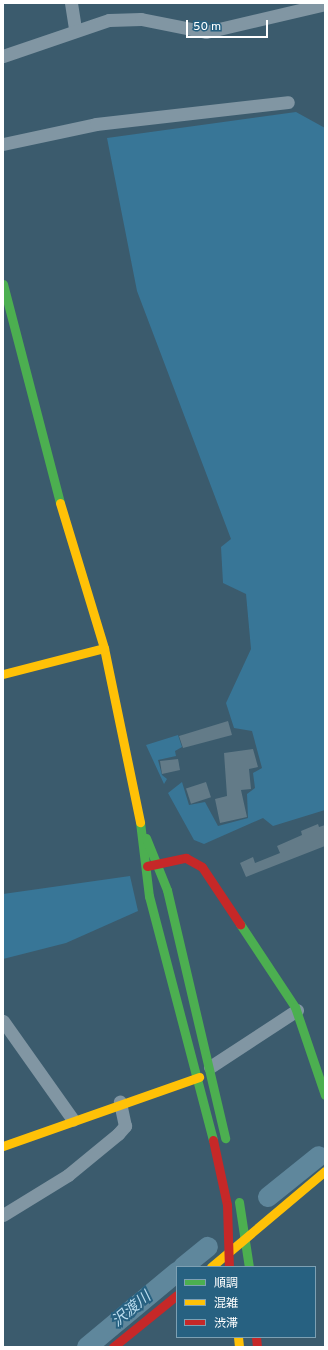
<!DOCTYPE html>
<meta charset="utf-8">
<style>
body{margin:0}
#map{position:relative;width:328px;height:1350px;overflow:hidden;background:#3b5b6d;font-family:Overpass,"Noto Sans JP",sans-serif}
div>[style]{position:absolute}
.green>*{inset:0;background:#387697}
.river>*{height:20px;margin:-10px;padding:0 10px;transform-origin:10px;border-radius:10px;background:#5f879c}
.building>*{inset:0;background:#637b88;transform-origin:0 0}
.street>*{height:13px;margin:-6.5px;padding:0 6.5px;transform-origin:6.5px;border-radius:6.5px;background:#8196a3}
.fast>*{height:9px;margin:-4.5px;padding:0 4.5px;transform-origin:4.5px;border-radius:4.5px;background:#4caf50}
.slow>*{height:9px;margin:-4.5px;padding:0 4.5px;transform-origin:4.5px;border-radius:4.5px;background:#ffc107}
.jam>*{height:9px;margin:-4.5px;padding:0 4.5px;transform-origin:4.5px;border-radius:4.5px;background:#c62828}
span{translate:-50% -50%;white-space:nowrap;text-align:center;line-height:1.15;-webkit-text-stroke:4px #276181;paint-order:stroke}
.water-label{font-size:15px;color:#badcee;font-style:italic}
.frame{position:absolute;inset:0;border:4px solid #fff;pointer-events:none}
.legend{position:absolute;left:176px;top:1266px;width:140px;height:72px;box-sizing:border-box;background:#276181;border:1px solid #7da0b3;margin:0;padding:5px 7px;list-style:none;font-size:12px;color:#fff}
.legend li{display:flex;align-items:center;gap:8px;height:20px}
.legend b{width:20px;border:1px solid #7da0b3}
.scale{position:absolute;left:186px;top:20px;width:82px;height:18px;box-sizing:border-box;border:2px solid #fff;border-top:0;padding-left:5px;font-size:12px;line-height:14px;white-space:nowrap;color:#fff;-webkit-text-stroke:3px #276181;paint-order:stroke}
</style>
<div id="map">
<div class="green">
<i style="clip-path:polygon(296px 112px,325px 128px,325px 810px,273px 826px,263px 818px,204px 844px,194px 840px,168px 793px,182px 782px,189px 805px,205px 802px,218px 826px,248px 818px,247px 794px,255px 788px,253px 773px,262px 768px,252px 731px,234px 728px,226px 703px,251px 649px,246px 594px,223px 583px,221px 547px,231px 539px,137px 291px,107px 138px)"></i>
<i style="clip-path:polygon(178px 735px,182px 747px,175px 751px,176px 756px,158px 760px,162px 775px,167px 779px,164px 784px,146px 745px)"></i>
<i style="clip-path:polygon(130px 876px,138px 911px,66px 943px,3px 959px,3px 894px)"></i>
</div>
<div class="river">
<i style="left:268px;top:1197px;width:65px;rotate:-38.8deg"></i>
<i style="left:183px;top:1267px;width:32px;rotate:-39deg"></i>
<i style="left:87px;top:1347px;width:117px;rotate:-39.8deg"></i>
</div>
<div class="building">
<i style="clip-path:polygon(228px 721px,232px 735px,183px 748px,179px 736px)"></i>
<i style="clip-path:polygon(253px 749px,258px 767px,249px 769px,251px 789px,241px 790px,247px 817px,220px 823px,215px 799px,227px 796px,224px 753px)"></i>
<i style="clip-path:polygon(178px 759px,180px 770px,162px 774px,160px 761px)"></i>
<i style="left:206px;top:782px;width:16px;height:21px;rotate:72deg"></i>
<i style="clip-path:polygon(318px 824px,319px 827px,325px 825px,325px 846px,246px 877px,240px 863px,253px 857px,255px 863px,280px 853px,277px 846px,302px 835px,301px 831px)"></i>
</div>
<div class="street">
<i style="left:71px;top:3px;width:26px;rotate:81deg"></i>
<i style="left:3px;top:56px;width:112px;rotate:-18.8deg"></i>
<i style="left:109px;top:20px;width:32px;rotate:-2deg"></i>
<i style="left:141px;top:19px;width:66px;rotate:11.3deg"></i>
<i style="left:206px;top:32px;width:122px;rotate:-13.2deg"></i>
<i style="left:3px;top:144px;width:95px;rotate:-12.1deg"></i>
<i style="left:96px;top:124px;width:193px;rotate:-6.5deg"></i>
<i style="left:3px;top:1021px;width:121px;rotate:54.7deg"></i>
<i style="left:210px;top:1067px;width:104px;rotate:-33.2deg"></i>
<i style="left:3px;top:1215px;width:76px;rotate:-31.6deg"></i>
<i style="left:68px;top:1175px;width:65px;rotate:-39.4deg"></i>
<i style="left:118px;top:1134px;width:11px;rotate:-49deg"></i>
<i style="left:125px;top:1126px;width:25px;rotate:-102deg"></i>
</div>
<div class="fast">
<i style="left:3px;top:284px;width:226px;rotate:75.4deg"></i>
<i style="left:140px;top:822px;width:75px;rotate:83.1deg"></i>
<i style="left:149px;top:896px;width:252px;rotate:75.3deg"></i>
<i style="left:146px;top:838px;width:56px;rotate:68deg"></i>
<i style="left:167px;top:890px;width:255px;rotate:76.8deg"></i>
<i style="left:240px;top:924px;width:100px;rotate:56.5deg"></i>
<i style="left:295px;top:1007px;width:93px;rotate:71.2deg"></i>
<i style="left:239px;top:1202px;width:66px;rotate:81.3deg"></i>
</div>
<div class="slow">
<i style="left:60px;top:503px;width:152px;rotate:73.1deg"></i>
<i style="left:104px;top:648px;width:178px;rotate:78.3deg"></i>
<i style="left:3px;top:674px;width:104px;rotate:-14.4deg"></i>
<i style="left:3px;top:1146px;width:208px;rotate:-19.4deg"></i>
<i style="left:211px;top:1267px;width:149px;rotate:-40.1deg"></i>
<i style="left:238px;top:1337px;width:10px;rotate:84deg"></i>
</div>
<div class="jam">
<i style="left:147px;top:866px;width:40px;rotate:-12deg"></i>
<i style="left:186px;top:858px;width:18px;rotate:29deg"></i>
<i style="left:202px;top:867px;width:69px;rotate:56.3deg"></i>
<i style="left:213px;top:1140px;width:66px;rotate:77.8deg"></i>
<i style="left:227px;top:1205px;width:62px;rotate:88.2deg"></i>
<i style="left:256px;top:1337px;width:10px;rotate:84deg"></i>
<i style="left:113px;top:1347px;width:82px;rotate:-39.1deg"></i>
</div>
<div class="water-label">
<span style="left:132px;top:1310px;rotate:-40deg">沢渡川</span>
</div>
<div class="frame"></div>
<ul class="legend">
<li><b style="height:5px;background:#4caf50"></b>順調</li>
<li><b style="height:5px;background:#ffc107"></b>混雑</li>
<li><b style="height:5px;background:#c62828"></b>渋滞</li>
</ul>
<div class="scale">50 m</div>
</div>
